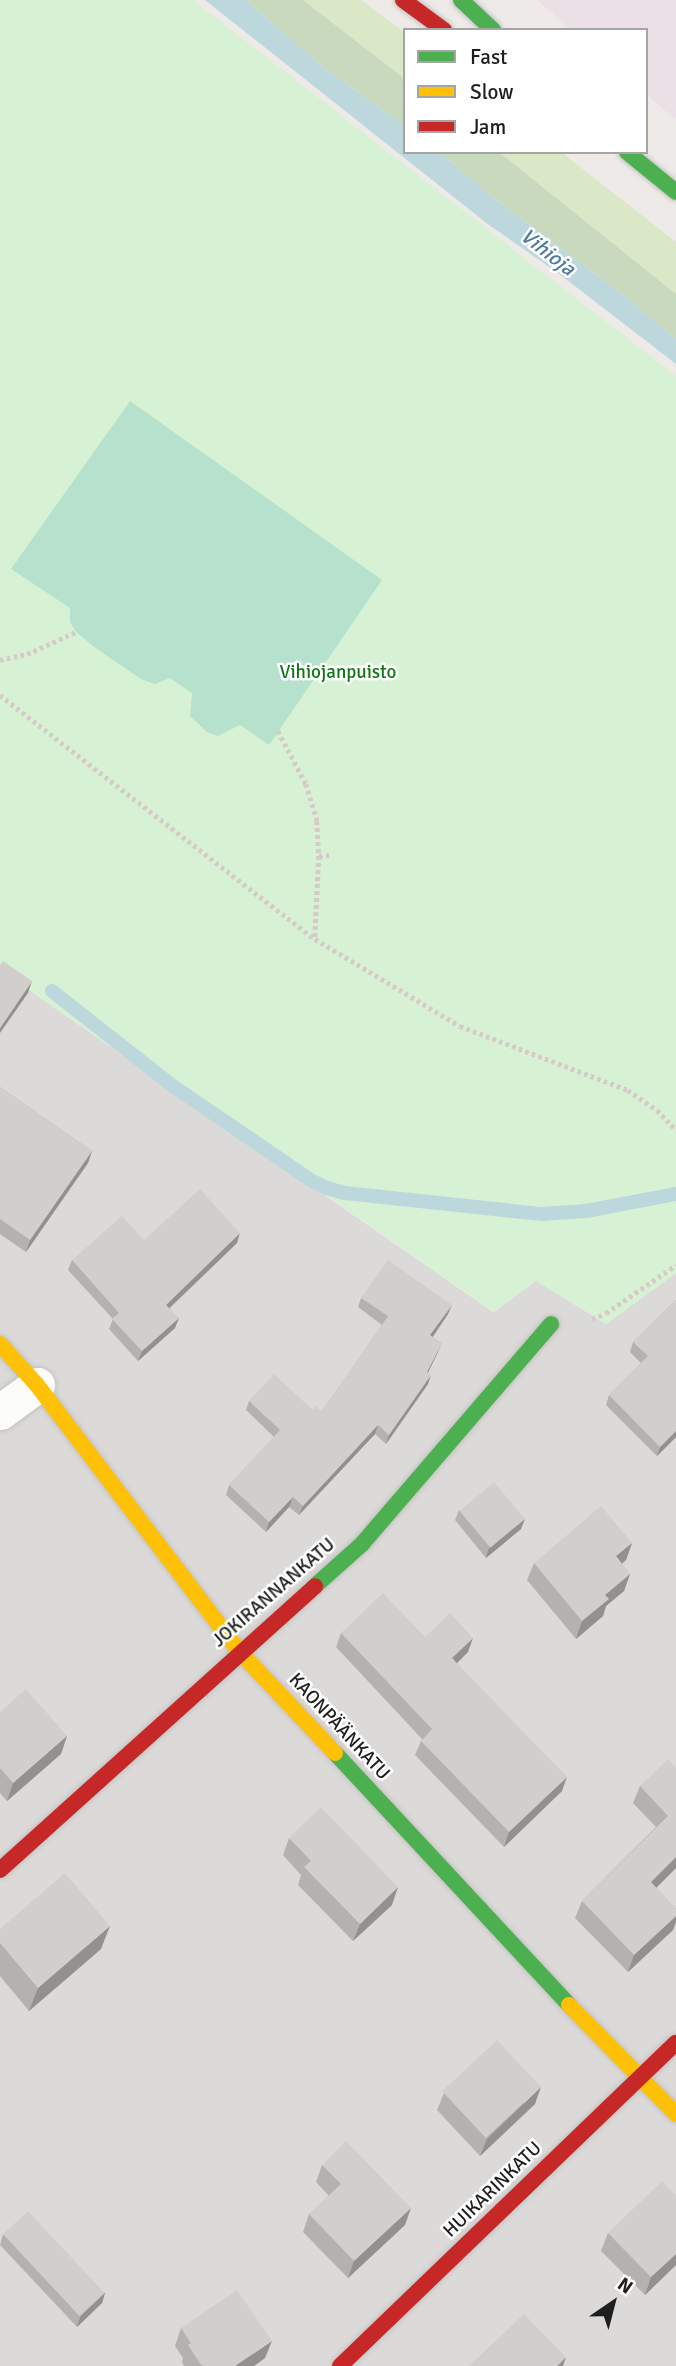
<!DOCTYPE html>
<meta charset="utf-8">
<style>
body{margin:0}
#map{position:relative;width:676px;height:2366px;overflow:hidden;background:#edeae7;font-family:Signika,sans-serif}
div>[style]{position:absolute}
.residential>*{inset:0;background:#dcdad8}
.industrial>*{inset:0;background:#eae0e6}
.grass>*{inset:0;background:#dae8c8}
.forest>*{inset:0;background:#c9d9be}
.park>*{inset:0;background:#d7f1d5}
.pitch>*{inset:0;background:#b5e1cd}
.water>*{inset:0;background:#bdd8dd}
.stream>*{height:14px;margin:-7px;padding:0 7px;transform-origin:7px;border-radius:7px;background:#bdd8dd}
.path>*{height:4.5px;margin-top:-2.25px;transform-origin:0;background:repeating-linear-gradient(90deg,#d6c9c7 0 3.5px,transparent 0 7px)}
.roads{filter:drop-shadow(0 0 2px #c4c2c1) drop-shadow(0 0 2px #c4c2c1)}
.street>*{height:35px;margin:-17.5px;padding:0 17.5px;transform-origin:17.5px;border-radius:17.5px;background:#fcfcfb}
.fast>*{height:16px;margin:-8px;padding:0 8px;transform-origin:8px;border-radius:8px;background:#4caf50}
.slow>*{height:16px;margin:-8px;padding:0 8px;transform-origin:8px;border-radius:8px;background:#ffc107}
.jam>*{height:16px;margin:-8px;padding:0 8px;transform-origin:8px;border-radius:8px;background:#c62828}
.wall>*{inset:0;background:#b5b1af}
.shaded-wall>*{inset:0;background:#93908f}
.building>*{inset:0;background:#d2cecc;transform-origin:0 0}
span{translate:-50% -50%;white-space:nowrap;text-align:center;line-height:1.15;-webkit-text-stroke:5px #fff;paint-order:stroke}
.park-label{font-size:19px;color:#127618}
.street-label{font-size:19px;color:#1e1e1e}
.water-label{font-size:21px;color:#4e7aa0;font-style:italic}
.legend{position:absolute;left:403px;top:28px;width:245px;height:126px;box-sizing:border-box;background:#fff;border:2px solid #a5a5a5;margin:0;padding:9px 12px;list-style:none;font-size:21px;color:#1e1e1e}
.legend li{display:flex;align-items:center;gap:14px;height:35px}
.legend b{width:35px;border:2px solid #a5a5a5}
.north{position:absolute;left:578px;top:2268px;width:70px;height:70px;-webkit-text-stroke:5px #fff;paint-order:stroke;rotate:35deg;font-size:19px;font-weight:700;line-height:28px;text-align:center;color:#1e1e1e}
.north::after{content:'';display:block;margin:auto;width:24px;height:32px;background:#1e1e1e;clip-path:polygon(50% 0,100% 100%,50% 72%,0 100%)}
</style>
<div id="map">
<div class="residential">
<i style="clip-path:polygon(0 970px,493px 1312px,536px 1280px,606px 1324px,676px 1273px,676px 2366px,0 2366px)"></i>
</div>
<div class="industrial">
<i style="clip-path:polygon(537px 0,676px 0,676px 120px,646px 94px,646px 30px,572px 30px)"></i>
</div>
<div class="grass">
<i style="clip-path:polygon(303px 0,361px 0,405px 33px,405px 79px)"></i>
<i style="clip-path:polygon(499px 152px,561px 152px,676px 242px,676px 294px)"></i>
</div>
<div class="forest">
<i style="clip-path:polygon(246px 0,303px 0,405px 79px,405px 126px,324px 68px)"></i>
<i style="clip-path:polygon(440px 152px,499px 152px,676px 294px,676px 339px,622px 294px,487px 193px)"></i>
</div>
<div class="park">
<i style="clip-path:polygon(0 0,193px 0,676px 376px,676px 1273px,606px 1324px,536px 1281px,494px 1312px,0 970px)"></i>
</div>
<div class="pitch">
<i style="clip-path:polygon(130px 401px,382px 580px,269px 745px,240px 725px,218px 736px,207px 732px,190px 716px,192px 693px,170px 678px,155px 684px,141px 679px,97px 649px,76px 632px,70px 622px,70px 608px,11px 569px)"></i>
</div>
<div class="water">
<i style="clip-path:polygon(205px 0,246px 0,324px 68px,405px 126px,405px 152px,440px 152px,487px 193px,622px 294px,676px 339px,676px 364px,558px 273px,489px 225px)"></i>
</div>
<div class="stream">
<i style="left:52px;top:991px;width:150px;rotate:38.2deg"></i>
<i style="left:170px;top:1084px;width:172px;rotate:34.3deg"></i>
<i style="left:312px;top:1181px;width:17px;rotate:25deg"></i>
<i style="left:327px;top:1188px;width:19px;rotate:16deg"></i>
<i style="left:345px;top:1193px;width:199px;rotate:6.1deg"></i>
<i style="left:543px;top:1214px;width:43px;rotate:-4deg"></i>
<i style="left:586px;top:1211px;width:92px;rotate:-10.7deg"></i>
</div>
<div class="path">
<i style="left:0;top:660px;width:28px;rotate:-13deg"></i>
<i style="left:27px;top:654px;width:54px;rotate:-24.2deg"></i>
<i style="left:0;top:695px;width:398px;rotate:37.8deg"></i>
<i style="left:315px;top:939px;width:169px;rotate:31deg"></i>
<i style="left:460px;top:1026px;width:180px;rotate:20.9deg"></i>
<i style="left:628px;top:1090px;width:35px;rotate:35deg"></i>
<i style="left:657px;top:1110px;width:28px;rotate:46deg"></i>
<i style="left:278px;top:731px;width:60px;rotate:62.2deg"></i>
<i style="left:306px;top:784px;width:39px;rotate:73deg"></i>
<i style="left:317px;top:821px;width:35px;rotate:87deg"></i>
<i style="left:319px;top:856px;width:83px;rotate:92.8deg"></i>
<i style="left:319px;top:856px;width:10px;rotate:-6deg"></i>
<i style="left:592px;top:1319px;width:15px;rotate:-23deg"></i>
<i style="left:606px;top:1313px;width:85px;rotate:-34.4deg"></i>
</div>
<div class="roads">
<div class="street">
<i style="left:0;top:1412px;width:46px;rotate:-36.1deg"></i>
</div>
<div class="fast">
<i style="left:461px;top:0;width:44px;rotate:43.2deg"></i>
<i style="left:627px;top:152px;width:63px;rotate:39.2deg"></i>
<i style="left:315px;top:1586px;width:63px;rotate:-41.8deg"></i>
<i style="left:362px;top:1544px;width:290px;rotate:-49.3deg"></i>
<i style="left:335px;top:1753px;width:344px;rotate:47.1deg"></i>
</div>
<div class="slow">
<i style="left:0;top:1344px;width:55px;rotate:47.9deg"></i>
<i style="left:37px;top:1385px;width:334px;rotate:52.8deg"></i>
<i style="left:239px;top:1651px;width:140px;rotate:46.7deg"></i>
<i style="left:569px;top:2005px;width:153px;rotate:45.5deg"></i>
</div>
<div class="jam">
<i style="left:403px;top:0;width:51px;rotate:36.2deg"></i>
<i style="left:0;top:1870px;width:424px;rotate:-42deg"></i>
<i style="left:340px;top:2366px;width:466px;rotate:-43.9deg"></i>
</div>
</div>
<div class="wall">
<i style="clip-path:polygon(0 1087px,92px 1151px,88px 1163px,26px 1252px,0 1234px)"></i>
<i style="clip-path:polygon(144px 1240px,237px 1243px,170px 1308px,175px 1328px,138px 1361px,109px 1329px,113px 1319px,68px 1270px,72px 1260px)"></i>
<i style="clip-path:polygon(361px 1298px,448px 1314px,433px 1337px,438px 1352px,428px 1372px,428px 1384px,386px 1444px,375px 1434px,299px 1515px,289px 1507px,266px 1532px,226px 1495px,229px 1485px,274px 1437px,246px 1410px,249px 1401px,322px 1411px,382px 1325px,358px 1307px)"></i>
<i style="clip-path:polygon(676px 1300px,676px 1437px,657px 1456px,606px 1405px,609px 1395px,641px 1363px,630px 1352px,633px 1342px)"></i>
<i style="clip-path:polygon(459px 1510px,521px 1529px,486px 1558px,455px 1520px)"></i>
<i style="clip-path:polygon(632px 1543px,626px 1560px,622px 1564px,630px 1574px,624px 1591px,606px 1606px,603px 1616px,576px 1639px,527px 1580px,534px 1563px)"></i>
<i style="clip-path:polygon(341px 1633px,425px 1637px,468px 1652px,457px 1663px,562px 1791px,504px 1847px,415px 1755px,421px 1741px,422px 1739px,336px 1647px)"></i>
<i style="clip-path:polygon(0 1712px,67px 1736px,61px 1754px,7px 1801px,0 1793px)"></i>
<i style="clip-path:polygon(676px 1768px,676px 1868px,656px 1888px,676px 1909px,676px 1922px,673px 1930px,628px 1972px,575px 1918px,582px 1901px,656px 1827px,633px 1803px,640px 1786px)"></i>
<i style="clip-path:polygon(289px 1838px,392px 1905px,353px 1941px,298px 1885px,301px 1875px,283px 1855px)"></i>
<i style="clip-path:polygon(0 1929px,101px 1949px,29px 2011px,0 1976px)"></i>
<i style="clip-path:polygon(444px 2093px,535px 2104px,480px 2156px,437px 2110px)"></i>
<i style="clip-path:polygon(322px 2165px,405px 2225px,348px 2278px,303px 2232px,309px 2214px,329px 2196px,316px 2182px)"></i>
<i style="clip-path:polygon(676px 2196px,676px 2265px,645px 2295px,601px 2251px,608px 2233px)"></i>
<i style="clip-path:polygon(3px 2234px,105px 2293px,102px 2303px,77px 2327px,0 2245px)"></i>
<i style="clip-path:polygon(181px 2328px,265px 2358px,254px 2366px,184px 2366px,182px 2362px,183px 2358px,175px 2346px)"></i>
</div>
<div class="shaded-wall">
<i style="clip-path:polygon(32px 981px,28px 993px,0 1033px,0 1028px)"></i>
<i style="clip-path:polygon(92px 1151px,88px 1163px,26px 1252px,30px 1240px)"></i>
<i style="clip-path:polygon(240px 1233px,237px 1243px,163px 1314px,166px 1305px)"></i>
<i style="clip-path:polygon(452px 1305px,448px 1314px,427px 1345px,430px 1335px)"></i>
<i style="clip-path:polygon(179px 1318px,175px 1328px,138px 1361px,142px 1351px)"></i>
<i style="clip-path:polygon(442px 1343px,438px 1352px,424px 1381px,427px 1372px)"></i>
<i style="clip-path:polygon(431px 1375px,428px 1384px,386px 1444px,389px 1435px)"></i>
<i style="clip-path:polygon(378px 1425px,375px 1434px,299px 1515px,303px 1506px)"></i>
<i style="clip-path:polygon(676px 1431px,676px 1437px,657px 1456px,660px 1447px)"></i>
<i style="clip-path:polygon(293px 1497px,289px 1507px,266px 1532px,269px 1522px)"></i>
<i style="clip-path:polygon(525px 1519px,521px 1529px,486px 1558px,489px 1548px)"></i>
<i style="clip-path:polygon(632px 1543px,626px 1560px,609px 1574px,616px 1556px)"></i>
<i style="clip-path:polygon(630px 1574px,624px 1591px,606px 1606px,603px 1616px,576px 1639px,582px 1621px,605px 1595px)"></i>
<i style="clip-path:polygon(473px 1638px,468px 1652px,447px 1673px,452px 1658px)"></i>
<i style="clip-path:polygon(67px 1736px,61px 1754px,7px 1801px,13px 1783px)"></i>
<i style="clip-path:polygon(567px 1777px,562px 1791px,504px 1847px,509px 1832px)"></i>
<i style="clip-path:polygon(676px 1857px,676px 1868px,644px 1900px,651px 1882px)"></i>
<i style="clip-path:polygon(398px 1887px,392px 1905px,353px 1941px,360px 1924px)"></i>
<i style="clip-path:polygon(676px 1916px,676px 1922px,673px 1930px,628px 1972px,634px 1955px)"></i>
<i style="clip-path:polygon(110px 1926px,101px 1949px,29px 2011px,38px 1988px)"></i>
<i style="clip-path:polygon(541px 2087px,535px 2104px,480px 2156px,487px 2139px)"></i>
<i style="clip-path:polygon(411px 2208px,405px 2225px,348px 2278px,354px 2261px)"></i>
<i style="clip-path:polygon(676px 2254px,676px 2265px,645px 2295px,651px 2277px)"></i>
<i style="clip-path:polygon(105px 2293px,102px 2303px,77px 2327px,80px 2317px)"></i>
<i style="clip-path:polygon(272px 2341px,265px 2358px,254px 2366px,235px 2366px)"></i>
<i style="clip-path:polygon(566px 2357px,563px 2366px,557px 2366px)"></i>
</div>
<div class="building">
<i style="clip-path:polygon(3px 961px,32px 981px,0 1028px,0 965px)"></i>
<i style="clip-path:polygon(0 1087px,92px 1151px,30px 1240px,0 1219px)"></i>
<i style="clip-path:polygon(200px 1189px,240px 1233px,166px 1305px,179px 1318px,142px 1351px,112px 1319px,119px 1313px,72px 1260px,122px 1216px,144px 1240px)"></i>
<i style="clip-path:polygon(388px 1260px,452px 1305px,430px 1335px,442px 1343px,427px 1372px,431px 1375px,389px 1435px,378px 1425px,303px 1506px,293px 1497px,269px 1522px,229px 1485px,280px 1430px,249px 1401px,274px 1374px,313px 1410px,316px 1406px,322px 1411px,388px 1316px,361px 1298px)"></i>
<i style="clip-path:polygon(676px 1300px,676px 1431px,660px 1447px,609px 1395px,648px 1356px,633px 1342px)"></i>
<i style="left:494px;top:1482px;width:48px;height:45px;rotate:50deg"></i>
<i style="clip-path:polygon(601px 1506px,632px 1543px,616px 1556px,630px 1574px,605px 1595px,609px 1599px,582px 1621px,534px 1563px)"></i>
<i style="clip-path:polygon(383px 1593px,425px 1637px,450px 1613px,473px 1638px,452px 1658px,567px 1777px,509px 1832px,421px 1741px,432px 1729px,341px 1633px)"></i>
<i style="clip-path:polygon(26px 1689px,67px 1736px,13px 1783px,0 1768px,0 1712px)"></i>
<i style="clip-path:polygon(668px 1759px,676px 1768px,676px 1857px,651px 1882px,676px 1909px,676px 1916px,634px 1955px,582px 1901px,668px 1816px,640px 1786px)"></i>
<i style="clip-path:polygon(321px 1807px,398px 1887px,360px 1924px,304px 1867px,311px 1861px,289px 1838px)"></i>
<i style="clip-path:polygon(65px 1873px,110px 1926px,38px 1988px,0 1943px,0 1929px)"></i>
<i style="left:497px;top:2040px;width:64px;height:75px;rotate:47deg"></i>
<i style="clip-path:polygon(346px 2141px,411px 2208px,354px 2261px,309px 2214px,341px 2184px,322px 2165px)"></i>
<i style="clip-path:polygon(662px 2181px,676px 2196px,676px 2254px,651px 2277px,608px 2233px)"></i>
<i style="left:28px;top:2211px;width:112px;height:34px;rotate:47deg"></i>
<i style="clip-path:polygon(237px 2290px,272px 2341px,235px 2366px,202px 2366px,188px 2345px,191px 2343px,181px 2328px)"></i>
<i style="clip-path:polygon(524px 2314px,566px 2357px,557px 2366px,469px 2366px)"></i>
</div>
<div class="park-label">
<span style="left:338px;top:673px">Vihiojanpuisto</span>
</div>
<div class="street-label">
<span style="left:274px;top:1593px;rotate:-41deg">JOKIRANNANKATU</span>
<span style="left:339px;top:1727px;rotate:47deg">KAONPÄÄNKATU</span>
<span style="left:493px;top:2190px;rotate:-44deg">HUIKARINKATU</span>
</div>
<div class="water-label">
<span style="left:548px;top:252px;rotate:38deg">Vihioja</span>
</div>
<ul class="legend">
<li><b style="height:9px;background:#4caf50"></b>Fast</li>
<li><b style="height:9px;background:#ffc107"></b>Slow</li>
<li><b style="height:9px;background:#c62828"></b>Jam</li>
</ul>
<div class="north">N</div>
</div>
